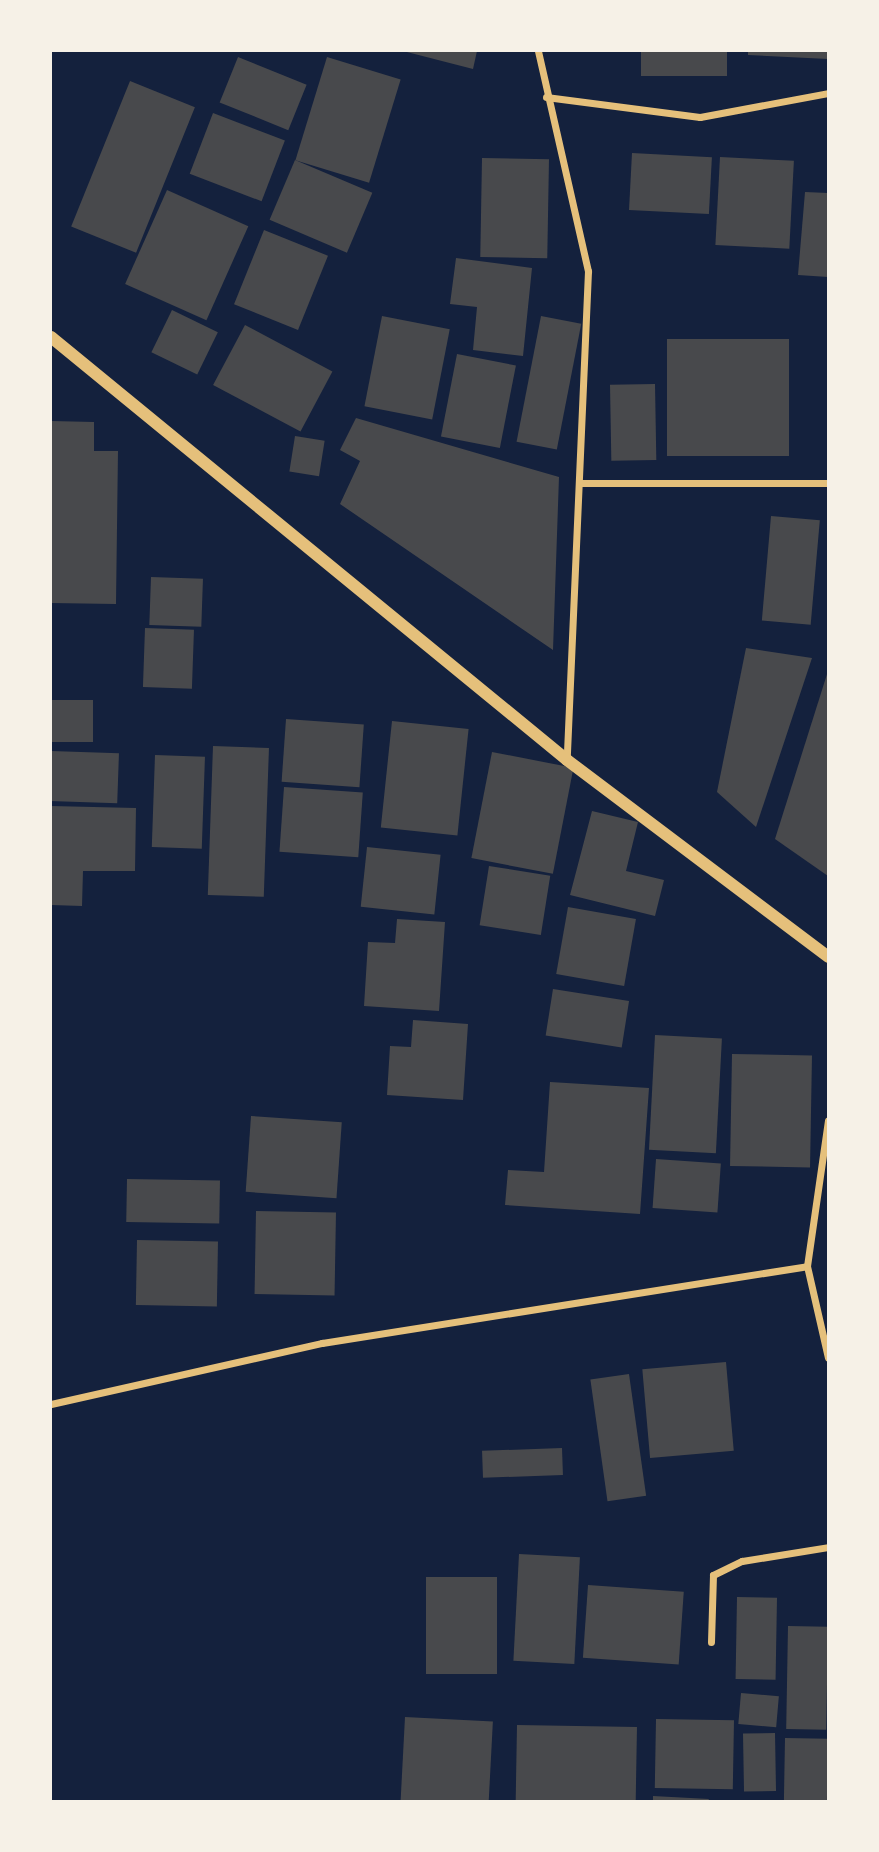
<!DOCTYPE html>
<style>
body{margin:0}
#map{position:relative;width:879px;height:1852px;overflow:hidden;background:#14213d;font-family:Raleway,sans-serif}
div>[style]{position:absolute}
.building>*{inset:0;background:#48494c;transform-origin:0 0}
.minor>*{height:7px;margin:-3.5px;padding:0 3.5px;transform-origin:3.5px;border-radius:3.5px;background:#e5c07b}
.tertiary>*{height:12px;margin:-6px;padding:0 6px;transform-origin:6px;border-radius:6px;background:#e5c07b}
span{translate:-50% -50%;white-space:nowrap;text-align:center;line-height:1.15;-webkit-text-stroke:6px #f6f1e7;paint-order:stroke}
.frame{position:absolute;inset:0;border:52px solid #f6f1e7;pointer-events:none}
</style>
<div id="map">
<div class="building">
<i style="clip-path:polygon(403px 51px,477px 51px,473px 69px)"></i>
<i style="left:641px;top:51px;width:86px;height:25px"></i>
<i style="clip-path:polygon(748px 51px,828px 51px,828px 59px,748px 55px)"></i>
<i style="left:238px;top:57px;width:74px;height:49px;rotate:22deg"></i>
<i style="left:327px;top:57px;width:77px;height:108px;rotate:17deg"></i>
<i style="left:130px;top:81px;width:70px;height:157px;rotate:22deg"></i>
<i style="left:213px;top:113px;width:77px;height:65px;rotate:21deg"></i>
<i style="left:632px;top:153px;width:80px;height:57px;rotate:3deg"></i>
<i style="left:720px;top:157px;width:74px;height:88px;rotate:3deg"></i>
<i style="left:482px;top:158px;width:67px;height:99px;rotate:1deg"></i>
<i style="left:295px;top:160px;width:84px;height:65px;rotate:23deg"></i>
<i style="left:167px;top:190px;width:89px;height:103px;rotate:24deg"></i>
<i style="clip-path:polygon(805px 192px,828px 193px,828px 277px,798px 275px)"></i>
<i style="left:264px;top:230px;width:69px;height:80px;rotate:22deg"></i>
<i style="clip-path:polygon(456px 258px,532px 268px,523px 356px,473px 350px,477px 307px,450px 304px)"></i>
<i style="left:172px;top:310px;width:51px;height:47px;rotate:26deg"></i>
<i style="left:382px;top:316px;width:69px;height:92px;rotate:11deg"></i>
<i style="left:541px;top:316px;width:41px;height:128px;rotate:11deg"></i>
<i style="left:245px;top:325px;width:99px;height:68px;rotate:28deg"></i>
<i style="left:789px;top:339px;width:117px;height:122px;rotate:90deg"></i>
<i style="left:457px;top:354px;width:60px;height:84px;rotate:11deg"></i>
<i style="left:655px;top:384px;width:76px;height:45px;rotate:89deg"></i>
<i style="clip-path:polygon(356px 418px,559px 477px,553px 650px,340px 504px,360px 461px,340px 450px)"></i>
<i style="clip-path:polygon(51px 421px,94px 422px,94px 451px,118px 451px,116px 604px,51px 603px)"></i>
<i style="left:295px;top:436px;width:30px;height:36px;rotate:9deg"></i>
<i style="left:771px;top:516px;width:49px;height:105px;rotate:5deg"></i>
<i style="left:151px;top:577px;width:52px;height:48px;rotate:2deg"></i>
<i style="left:145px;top:628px;width:49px;height:59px;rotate:2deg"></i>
<i style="clip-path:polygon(746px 648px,812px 658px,756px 827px,717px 792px)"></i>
<i style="clip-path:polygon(828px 671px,828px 876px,775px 839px)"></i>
<i style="left:51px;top:700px;width:42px;height:42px"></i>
<i style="left:286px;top:719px;width:78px;height:63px;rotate:4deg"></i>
<i style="left:392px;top:721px;width:77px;height:107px;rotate:6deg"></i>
<i style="left:213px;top:746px;width:56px;height:149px;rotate:2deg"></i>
<i style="left:51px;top:751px;width:68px;height:50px;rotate:2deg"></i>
<i style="left:492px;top:752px;width:83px;height:108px;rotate:11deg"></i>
<i style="left:155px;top:755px;width:50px;height:92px;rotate:2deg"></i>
<i style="left:284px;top:787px;width:79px;height:65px;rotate:4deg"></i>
<i style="clip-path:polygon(51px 806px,136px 808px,135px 871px,83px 871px,82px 906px,51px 905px)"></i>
<i style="clip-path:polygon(592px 811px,638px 822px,626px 871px,664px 880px,655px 916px,570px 895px)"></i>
<i style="left:367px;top:847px;width:74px;height:60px;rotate:6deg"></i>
<i style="left:489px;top:866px;width:62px;height:60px;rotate:9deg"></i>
<i style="left:568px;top:907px;width:69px;height:68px;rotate:10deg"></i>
<i style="clip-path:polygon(397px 919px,445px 922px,439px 1011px,364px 1006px,368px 942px,395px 943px)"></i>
<i style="left:553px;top:989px;width:77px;height:47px;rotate:9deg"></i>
<i style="clip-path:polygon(413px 1020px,468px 1024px,463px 1100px,387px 1095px,390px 1046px,411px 1047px)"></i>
<i style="left:655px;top:1035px;width:67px;height:115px;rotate:3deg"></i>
<i style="left:732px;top:1054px;width:80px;height:112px;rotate:1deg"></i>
<i style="clip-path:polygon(550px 1082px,649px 1088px,640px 1214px,505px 1205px,508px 1170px,544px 1172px)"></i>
<i style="left:251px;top:1116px;width:91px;height:76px;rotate:4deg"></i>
<i style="left:656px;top:1159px;width:65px;height:49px;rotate:4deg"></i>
<i style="left:127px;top:1179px;width:93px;height:43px;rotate:1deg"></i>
<i style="left:256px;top:1211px;width:80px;height:83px;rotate:1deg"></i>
<i style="left:137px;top:1240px;width:81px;height:65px;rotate:1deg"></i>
<i style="left:726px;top:1362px;width:89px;height:84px;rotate:85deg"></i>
<i style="left:629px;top:1374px;width:123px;height:39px;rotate:82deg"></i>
<i style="left:562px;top:1448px;width:27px;height:80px;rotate:88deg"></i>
<i style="left:519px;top:1554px;width:61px;height:107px;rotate:3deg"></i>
<i style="left:426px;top:1577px;width:71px;height:97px"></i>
<i style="left:588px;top:1585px;width:96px;height:73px;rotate:4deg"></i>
<i style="left:737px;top:1597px;width:40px;height:82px;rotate:1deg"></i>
<i style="left:788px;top:1626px;width:40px;height:103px;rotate:1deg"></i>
<i style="left:741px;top:1693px;width:38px;height:31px;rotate:5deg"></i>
<i style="left:405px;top:1717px;width:88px;height:84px;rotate:3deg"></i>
<i style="left:656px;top:1719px;width:78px;height:69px;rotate:1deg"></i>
<i style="left:517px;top:1725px;width:120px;height:76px;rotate:1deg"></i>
<i style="left:775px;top:1733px;width:58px;height:32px;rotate:89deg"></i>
<i style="left:785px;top:1738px;width:43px;height:63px;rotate:1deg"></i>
<i style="clip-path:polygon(653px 1796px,709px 1799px,708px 1801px,653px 1801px)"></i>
</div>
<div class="minor">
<i style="left:538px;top:51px;width:226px;rotate:77.2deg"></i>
<i style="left:588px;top:271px;width:489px;rotate:92.5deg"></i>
<i style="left:546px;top:97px;width:155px;rotate:7.4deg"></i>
<i style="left:700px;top:117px;width:130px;rotate:-10.6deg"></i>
<i style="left:582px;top:483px;width:246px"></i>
<i style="left:807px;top:1266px;width:147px;rotate:-81.8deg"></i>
<i style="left:51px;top:1404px;width:278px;rotate:-12.7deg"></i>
<i style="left:322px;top:1343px;width:491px;rotate:-9deg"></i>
<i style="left:807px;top:1266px;width:94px;rotate:77.1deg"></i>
<i style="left:711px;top:1642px;width:67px;rotate:-88.3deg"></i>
<i style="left:713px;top:1575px;width:32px;rotate:-26deg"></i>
<i style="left:742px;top:1561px;width:87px;rotate:-9.2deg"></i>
</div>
<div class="tertiary">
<i style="left:51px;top:337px;width:667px;rotate:39.34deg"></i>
<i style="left:567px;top:760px;width:327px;rotate:37deg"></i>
</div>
<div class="frame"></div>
</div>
